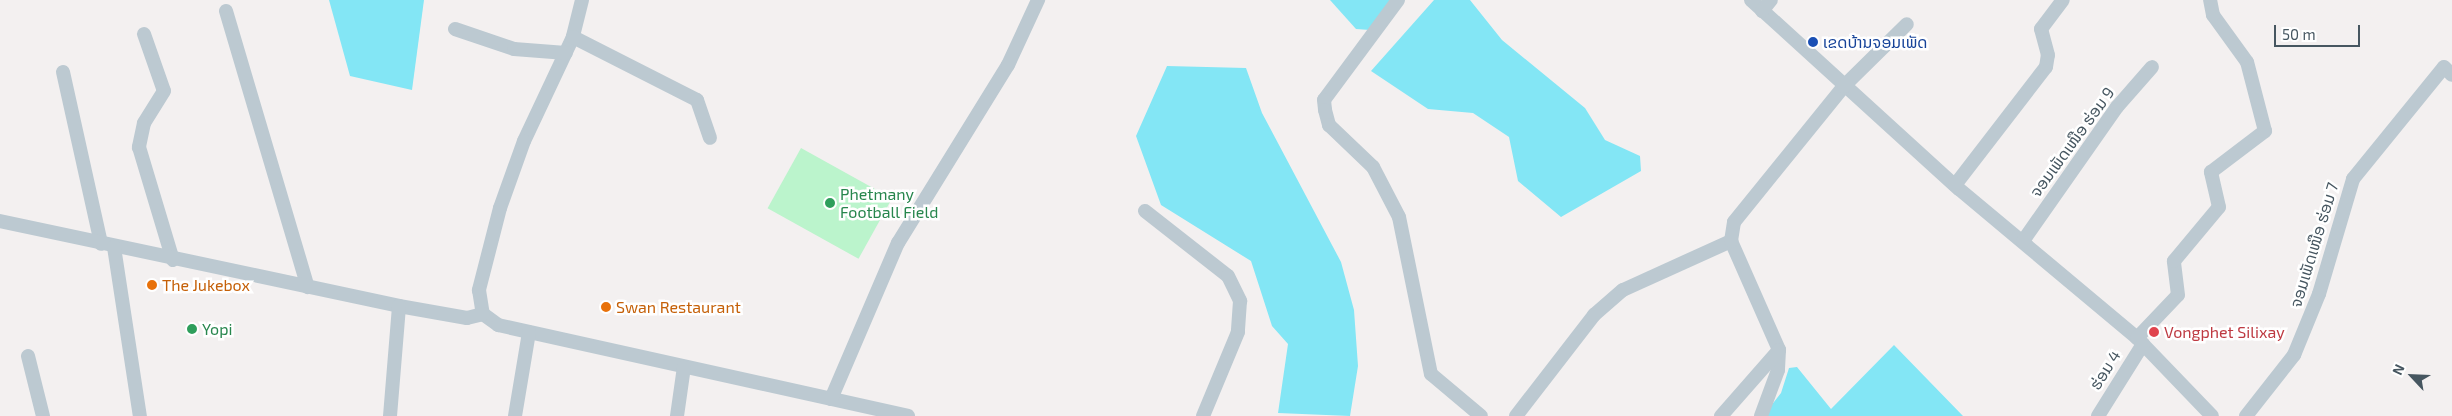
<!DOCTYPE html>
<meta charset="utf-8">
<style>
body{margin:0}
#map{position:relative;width:2452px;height:416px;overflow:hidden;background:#f3f0f0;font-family:"Exo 2","Noto Sans Lao",sans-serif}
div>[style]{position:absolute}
.green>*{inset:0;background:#bbf4cc;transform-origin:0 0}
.water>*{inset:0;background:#83e6f5}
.minor>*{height:14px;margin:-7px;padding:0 7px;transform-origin:7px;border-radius:7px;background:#bcc9d1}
.dots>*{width:14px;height:14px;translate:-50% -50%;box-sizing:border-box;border:2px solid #fff;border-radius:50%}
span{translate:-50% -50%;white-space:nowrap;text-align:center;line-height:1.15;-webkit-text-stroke:5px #fff;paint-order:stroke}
.transit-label{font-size:16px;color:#164399}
.left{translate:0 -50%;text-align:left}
.street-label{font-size:16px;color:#465660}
.leisure-label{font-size:16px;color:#27864d}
.food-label{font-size:16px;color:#c56008}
.health-label{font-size:16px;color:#be3a42}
.north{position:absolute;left:2387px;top:351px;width:50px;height:50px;-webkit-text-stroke:4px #fff;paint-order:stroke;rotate:295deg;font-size:14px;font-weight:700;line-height:20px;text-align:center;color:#465660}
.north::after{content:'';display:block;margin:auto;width:18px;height:22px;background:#465660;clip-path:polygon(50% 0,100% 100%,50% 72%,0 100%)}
.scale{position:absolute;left:2274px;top:25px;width:86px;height:22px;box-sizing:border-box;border:2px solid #465660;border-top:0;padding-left:6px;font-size:15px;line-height:18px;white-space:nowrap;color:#465660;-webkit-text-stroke:4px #fff;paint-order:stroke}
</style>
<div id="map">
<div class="green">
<i style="left:801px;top:148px;width:104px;height:69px;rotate:29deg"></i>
</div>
<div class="water">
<i style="clip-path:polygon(329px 0,424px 0,412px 90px,350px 76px)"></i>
<i style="clip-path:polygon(1330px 0,1390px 0,1370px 30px,1356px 29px)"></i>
<i style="clip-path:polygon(1434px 0,1470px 0,1502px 40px,1585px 108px,1605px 140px,1640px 156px,1641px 171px,1561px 217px,1518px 181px,1509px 137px,1473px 113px,1428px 109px,1371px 71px)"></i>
<i style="clip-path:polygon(1167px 66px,1246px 68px,1262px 113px,1341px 262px,1354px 310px,1358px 366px,1350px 416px,1278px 413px,1288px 344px,1272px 326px,1251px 261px,1161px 205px,1136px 136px)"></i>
<i style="clip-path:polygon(1894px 345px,1963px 416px,1763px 416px,1781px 393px,1789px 368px,1797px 367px,1831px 409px)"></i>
</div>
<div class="minor">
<i style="left:582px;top:0;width:38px;rotate:104deg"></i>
<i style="left:573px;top:37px;width:115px;rotate:115.2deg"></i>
<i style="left:524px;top:141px;width:71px;rotate:109.7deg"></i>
<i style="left:500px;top:208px;width:85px;rotate:104.4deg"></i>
<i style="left:479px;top:290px;width:24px;rotate:81deg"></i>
<i style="left:483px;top:314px;width:19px;rotate:36deg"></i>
<i style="left:498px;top:325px;width:420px;rotate:12.5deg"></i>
<i style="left:1398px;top:0;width:124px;rotate:126.5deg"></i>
<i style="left:1324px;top:100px;width:10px;rotate:84deg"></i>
<i style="left:1325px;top:110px;width:16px;rotate:75deg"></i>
<i style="left:1329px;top:125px;width:61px;rotate:43.7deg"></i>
<i style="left:1373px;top:167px;width:56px;rotate:62.5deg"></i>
<i style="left:1399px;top:217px;width:160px;rotate:78.5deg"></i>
<i style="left:1431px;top:374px;width:65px;rotate:40deg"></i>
<i style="left:1751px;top:0;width:281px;rotate:42.3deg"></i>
<i style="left:1959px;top:189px;width:232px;rotate:39.9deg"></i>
<i style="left:2137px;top:338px;width:108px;rotate:46.1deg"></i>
<i style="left:226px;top:11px;width:288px;rotate:73.5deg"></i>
<i style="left:1762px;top:11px;width:14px;rotate:-51deg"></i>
<i style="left:455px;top:29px;width:62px;rotate:18.7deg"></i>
<i style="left:514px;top:49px;width:52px;rotate:4.4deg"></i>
<i style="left:144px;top:34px;width:60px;rotate:70.7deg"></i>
<i style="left:164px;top:91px;width:38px;rotate:122deg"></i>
<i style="left:144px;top:123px;width:25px;rotate:102deg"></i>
<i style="left:139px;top:147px;width:118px;rotate:73.3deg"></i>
<i style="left:573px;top:37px;width:139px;rotate:26.9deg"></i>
<i style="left:697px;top:100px;width:40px;rotate:71.1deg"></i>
<i style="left:63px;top:72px;width:176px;rotate:77.5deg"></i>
<i style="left:1955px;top:185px;width:149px;rotate:-52.4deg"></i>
<i style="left:2046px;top:67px;width:12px;rotate:-81deg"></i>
<i style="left:2048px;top:55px;width:27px;rotate:-105deg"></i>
<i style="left:2041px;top:29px;width:36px;rotate:-53deg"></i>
<i style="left:1145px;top:211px;width:105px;rotate:38.1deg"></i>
<i style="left:1228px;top:276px;width:28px;rotate:64deg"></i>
<i style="left:1240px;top:301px;width:31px;rotate:94deg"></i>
<i style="left:1238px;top:332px;width:91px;rotate:112.6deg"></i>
<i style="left:0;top:221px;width:408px;rotate:12deg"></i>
<i style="left:399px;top:306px;width:69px;rotate:10deg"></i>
<i style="left:467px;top:318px;width:16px;rotate:-14deg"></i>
<i style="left:1731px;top:241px;width:119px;rotate:66.2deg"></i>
<i style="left:1779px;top:350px;width:20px;rotate:93deg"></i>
<i style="left:1778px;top:370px;width:49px;rotate:110.3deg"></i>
<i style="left:2023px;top:241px;width:164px;rotate:-55deg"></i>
<i style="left:2117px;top:107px;width:53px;rotate:-48.8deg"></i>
<i style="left:114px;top:247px;width:171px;rotate:81.3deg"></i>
<i style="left:2137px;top:338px;width:59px;rotate:-46.4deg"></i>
<i style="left:2178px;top:295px;width:34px;rotate:-97deg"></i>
<i style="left:2174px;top:261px;width:70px;rotate:-50.2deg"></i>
<i style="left:2219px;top:207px;width:36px;rotate:-103deg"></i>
<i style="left:2211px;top:172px;width:68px;rotate:-37.2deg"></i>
<i style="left:2265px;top:131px;width:71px;rotate:-104.6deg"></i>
<i style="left:2247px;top:62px;width:58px;rotate:-125.9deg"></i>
<i style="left:2213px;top:15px;width:15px;rotate:-101deg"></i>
<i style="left:28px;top:356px;width:62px;rotate:76deg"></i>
<i style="left:831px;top:399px;width:170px;rotate:-66.8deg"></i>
<i style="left:898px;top:243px;width:209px;rotate:-58.3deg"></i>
<i style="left:1008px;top:65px;width:72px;rotate:-65.2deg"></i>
<i style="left:390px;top:416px;width:110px;rotate:-85.3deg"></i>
<i style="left:515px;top:416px;width:85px;rotate:-80.5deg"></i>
<i style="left:677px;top:416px;width:49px;rotate:-81.9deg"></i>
<i style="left:1516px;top:416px;width:128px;rotate:-52.3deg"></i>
<i style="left:1594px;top:315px;width:38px;rotate:-41deg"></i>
<i style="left:1623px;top:290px;width:119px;rotate:-24.4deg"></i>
<i style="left:1731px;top:241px;width:19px;rotate:-81deg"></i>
<i style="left:1734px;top:222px;width:175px;rotate:-51deg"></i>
<i style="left:1844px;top:86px;width:88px;rotate:-44.5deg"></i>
<i style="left:1721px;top:416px;width:88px;rotate:-48.7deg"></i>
<i style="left:2098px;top:416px;width:85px;rotate:-58deg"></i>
<i style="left:2246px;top:416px;width:78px;rotate:-51.8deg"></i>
<i style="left:2294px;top:355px;width:66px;rotate:-67.7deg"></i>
<i style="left:2319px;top:294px;width:120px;rotate:-73.5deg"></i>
<i style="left:2353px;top:179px;width:144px;rotate:-50.9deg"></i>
<i style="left:2444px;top:67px;width:11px;rotate:45deg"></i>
</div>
<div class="dots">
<i style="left:1813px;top:42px;background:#1a4fb4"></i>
<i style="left:830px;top:203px;background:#2e9e5b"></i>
<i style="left:152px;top:285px;background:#e8710a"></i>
<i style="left:606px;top:307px;background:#e8710a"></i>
<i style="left:192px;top:329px;background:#2e9e5b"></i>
<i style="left:2154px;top:332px;background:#e0444e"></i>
</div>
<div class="transit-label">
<span class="left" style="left:1823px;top:42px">ເຂດບ້ານຈອມເພັດ</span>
</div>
<div class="street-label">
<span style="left:2072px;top:142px;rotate:-54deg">ຈອມເພັດເໜືອ ຮ່ອມ 9</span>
<span style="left:2314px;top:245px;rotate:-73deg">ຈອມເພັດເໜືອ ຮ່ອມ 7</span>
<span style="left:2105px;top:370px;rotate:-58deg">ຮ່ອມ 4</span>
</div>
<div class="leisure-label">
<span class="left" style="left:840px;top:203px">Phetmany<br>Football Field</span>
<span class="left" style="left:202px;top:329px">Yopi</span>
</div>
<div class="food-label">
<span class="left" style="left:162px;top:285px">The Jukebox</span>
<span class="left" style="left:616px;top:307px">Swan Restaurant</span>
</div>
<div class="health-label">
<span class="left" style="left:2164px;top:332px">Vongphet Silixay</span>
</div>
<div class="north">N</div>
<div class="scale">50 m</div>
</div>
